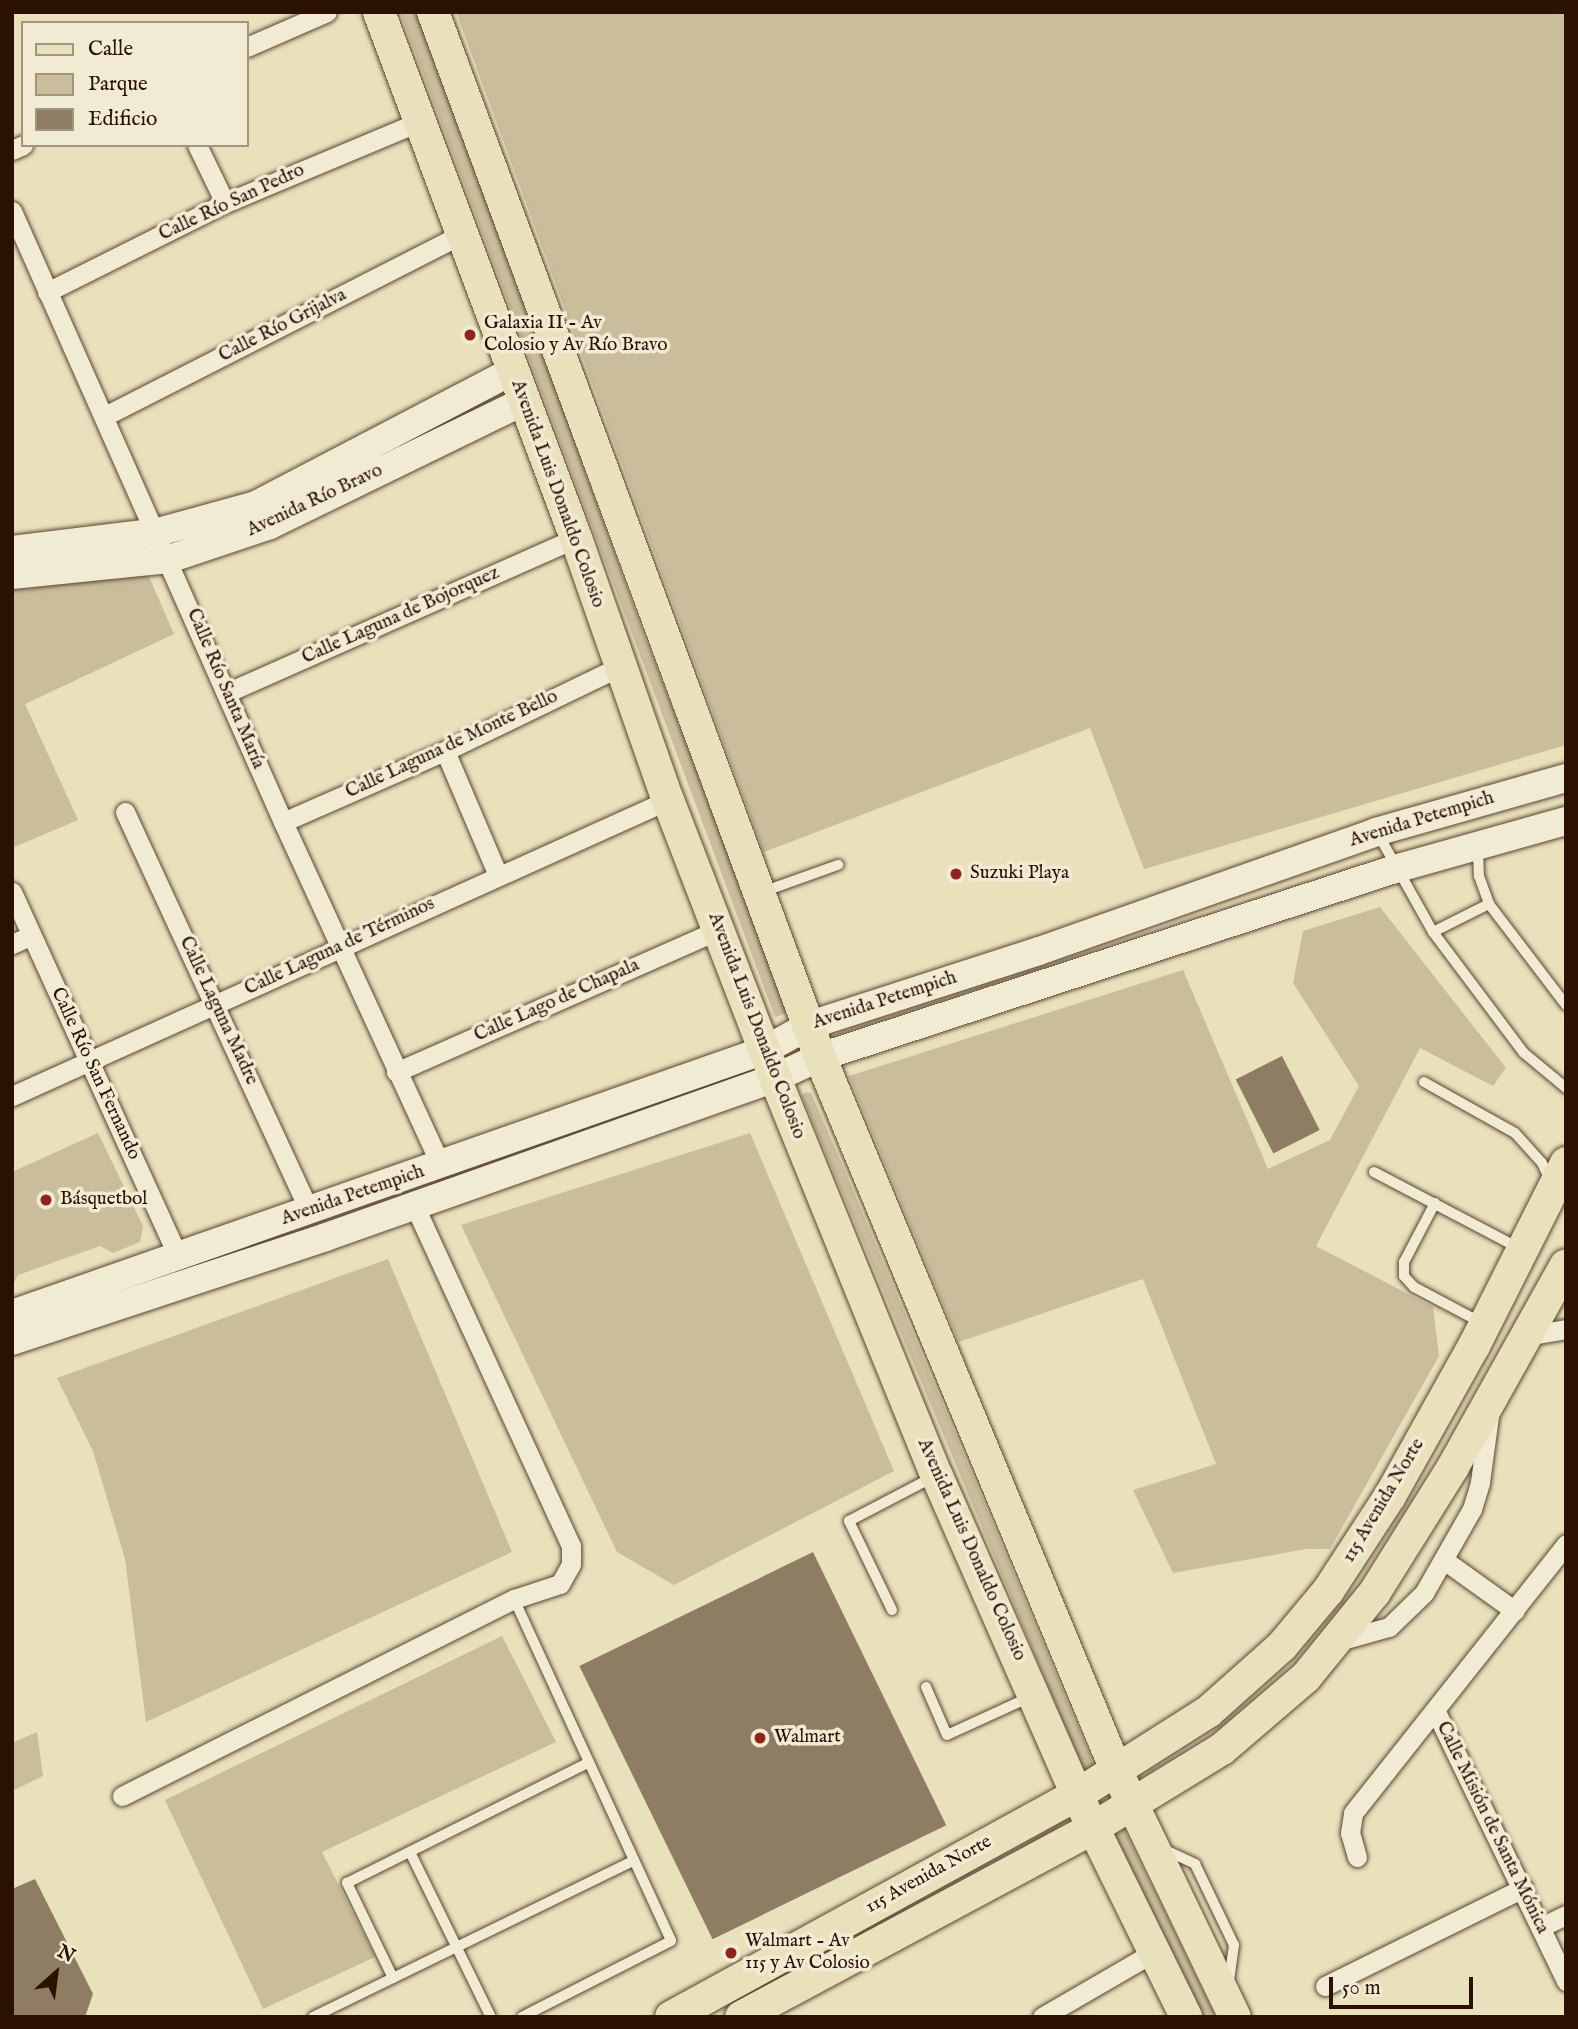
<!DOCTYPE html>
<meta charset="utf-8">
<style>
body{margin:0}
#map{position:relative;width:1578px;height:2029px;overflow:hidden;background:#e9e0bc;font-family:"IM FELL English",serif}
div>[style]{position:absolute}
.green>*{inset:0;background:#c9bd9c;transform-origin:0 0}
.building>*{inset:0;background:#8e7d63;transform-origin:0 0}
.roads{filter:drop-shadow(0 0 2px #5a4530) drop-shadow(0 0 2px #5a4530)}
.lane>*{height:10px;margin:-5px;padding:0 5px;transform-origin:5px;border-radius:5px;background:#f1ebd3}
.street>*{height:19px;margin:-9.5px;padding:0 9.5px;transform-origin:9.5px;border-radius:9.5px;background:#f1ebd3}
.secondary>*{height:28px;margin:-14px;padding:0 14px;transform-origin:14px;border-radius:14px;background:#f1ebd3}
.primary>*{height:32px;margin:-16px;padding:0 16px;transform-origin:16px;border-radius:16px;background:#e9e0bc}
.dots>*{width:19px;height:19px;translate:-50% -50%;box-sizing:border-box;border:4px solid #f1ebd3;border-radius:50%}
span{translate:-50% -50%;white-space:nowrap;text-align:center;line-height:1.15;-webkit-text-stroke:7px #f1ebd3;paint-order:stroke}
.street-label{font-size:19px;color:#2b1102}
.poi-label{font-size:19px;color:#2b1102}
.left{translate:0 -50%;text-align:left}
.frame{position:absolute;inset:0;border:14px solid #2b1102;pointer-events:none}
.legend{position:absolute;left:21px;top:21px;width:228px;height:126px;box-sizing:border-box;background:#f1ebd3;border:2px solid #a2947f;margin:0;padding:9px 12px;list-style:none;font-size:21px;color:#2b1102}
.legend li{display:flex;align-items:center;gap:14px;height:35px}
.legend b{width:35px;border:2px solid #a2947f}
.north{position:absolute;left:21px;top:1938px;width:70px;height:70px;-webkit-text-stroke:5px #f1ebd3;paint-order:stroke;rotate:28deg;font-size:19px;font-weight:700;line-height:28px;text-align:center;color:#2b1102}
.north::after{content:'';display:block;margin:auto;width:24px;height:32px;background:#2b1102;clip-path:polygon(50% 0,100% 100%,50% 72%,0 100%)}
.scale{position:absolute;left:1329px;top:1977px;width:144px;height:32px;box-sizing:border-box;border:4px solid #2b1102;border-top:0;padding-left:9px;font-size:21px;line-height:24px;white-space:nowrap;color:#2b1102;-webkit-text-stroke:5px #f1ebd3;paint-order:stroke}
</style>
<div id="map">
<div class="green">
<i style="clip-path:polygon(400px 12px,421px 12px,643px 632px,791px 1012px,775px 1017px)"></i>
<i style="clip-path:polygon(456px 12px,1566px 12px,1566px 745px,1144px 869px,1090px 728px,764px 852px)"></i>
<i style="clip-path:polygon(146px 570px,174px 634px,25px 704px,78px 820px,12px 848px,12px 590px)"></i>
<i style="clip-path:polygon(1380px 907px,1506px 1068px,1493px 1086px,1420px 1048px,1316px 1246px,1433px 1307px,1439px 1356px,1330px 1549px,1306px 1549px,1173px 1573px,1133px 1490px,1216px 1464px,1143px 1279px,959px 1342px,849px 1076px,1183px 970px,1268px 1169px,1330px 1140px,1359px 1086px,1293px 983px,1303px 931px)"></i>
<i style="clip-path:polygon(740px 1072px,741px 1077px,438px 1183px,437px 1180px)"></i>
<i style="clip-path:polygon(805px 1092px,811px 1093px,842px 1164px,1089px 1753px,1096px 1772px,1086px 1777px,802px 1096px)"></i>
<i style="clip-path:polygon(98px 1133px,143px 1226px,140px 1242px,113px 1253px,100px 1246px,18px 1275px,12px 1286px,12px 1172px)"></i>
<i style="clip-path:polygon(750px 1133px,894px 1471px,674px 1585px,617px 1552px,461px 1225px)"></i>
<i style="clip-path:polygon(388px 1259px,512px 1552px,146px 1722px,125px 1559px,93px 1451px,57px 1378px)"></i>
<i style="clip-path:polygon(502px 1636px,556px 1742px,322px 1852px,375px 1957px,263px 2009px,165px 1800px)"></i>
<i style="clip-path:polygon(37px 1732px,43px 1776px,12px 1791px,12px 1743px)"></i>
<i style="left:1065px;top:1818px;width:4px;height:410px;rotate:56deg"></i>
<i style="clip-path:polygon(1120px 1824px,1124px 1829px,1216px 2017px,1202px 2017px,1108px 1829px)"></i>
</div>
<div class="building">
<i style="left:1282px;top:1056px;width:83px;height:52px;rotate:63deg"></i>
<i style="left:813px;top:1552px;width:304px;height:260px;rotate:64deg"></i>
<i style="clip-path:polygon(35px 1879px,93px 1994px,85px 2017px,12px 2017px,12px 1889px)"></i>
</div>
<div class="roads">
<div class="lane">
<i style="left:1378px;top:834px;width:112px;rotate:60.7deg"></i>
<i style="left:1433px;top:932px;width:151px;rotate:53.1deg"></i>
<i style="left:1524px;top:1053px;width:55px;rotate:39.8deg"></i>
<i style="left:1478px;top:850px;width:26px;rotate:88deg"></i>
<i style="left:1479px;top:876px;width:30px;rotate:70deg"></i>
<i style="left:1489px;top:904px;width:127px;rotate:52.7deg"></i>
<i style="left:762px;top:892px;width:81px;rotate:-19.6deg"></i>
<i style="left:1433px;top:932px;width:63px;rotate:-26.6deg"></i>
<i style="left:1424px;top:1082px;width:104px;rotate:29.3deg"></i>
<i style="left:1515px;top:1133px;width:40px;rotate:48deg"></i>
<i style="left:1542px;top:1163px;width:19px;rotate:65deg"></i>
<i style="left:1374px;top:1172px;width:164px;rotate:27.7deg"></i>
<i style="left:1435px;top:1203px;width:67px;rotate:117.7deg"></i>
<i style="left:1404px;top:1262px;width:14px;rotate:90deg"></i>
<i style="left:1404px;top:1276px;width:15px;rotate:48deg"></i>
<i style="left:1414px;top:1287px;width:75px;rotate:27.9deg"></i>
<i style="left:514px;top:1599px;width:376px;rotate:65.3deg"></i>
<i style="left:671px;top:1941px;width:167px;rotate:153deg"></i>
<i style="left:892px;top:1610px;width:99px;rotate:-115.8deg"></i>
<i style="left:849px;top:1521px;width:95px;rotate:-27.6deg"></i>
<i style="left:926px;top:1687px;width:52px;rotate:66.4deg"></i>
<i style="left:947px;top:1735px;width:91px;rotate:-24.6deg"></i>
<i style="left:1161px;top:1848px;width:38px;rotate:25deg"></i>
<i style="left:1195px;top:1864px;width:90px;rotate:64.3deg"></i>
<i style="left:1234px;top:1945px;width:36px;rotate:98deg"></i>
<i style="left:410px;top:1852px;width:184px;rotate:63.9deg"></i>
<i style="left:393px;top:1978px;width:106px;rotate:-115.8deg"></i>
<i style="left:347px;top:1883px;width:269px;rotate:-26.5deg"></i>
<i style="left:313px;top:2017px;width:356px;rotate:-26deg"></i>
</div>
<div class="street">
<i style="left:247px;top:47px;width:87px;rotate:-23.6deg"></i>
<i style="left:197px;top:145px;width:64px;rotate:64.2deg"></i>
<i style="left:12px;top:150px;width:12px;rotate:-24deg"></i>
<i style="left:12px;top:211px;width:668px;rotate:66.08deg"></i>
<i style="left:283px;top:822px;width:378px;rotate:65.3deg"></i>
<i style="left:47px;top:292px;width:199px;rotate:-26.6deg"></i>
<i style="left:225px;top:203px;width:212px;rotate:-22.7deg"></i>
<i style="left:105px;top:416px;width:399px;rotate:-27deg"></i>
<i style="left:226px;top:693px;width:383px;rotate:-23.9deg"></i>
<i style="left:445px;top:751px;width:135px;rotate:66.9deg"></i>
<i style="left:125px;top:812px;width:438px;rotate:65.2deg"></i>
<i style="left:283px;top:822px;width:177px;rotate:-23.7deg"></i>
<i style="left:445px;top:751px;width:193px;rotate:-25.8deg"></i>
<i style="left:12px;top:892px;width:400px;rotate:65.5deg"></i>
<i style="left:12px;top:944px;width:20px;rotate:-24deg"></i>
<i style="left:396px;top:1072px;width:352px;rotate:-23.8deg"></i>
<i style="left:12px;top:1096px;width:720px;rotate:-24.29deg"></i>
<i style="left:1525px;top:1336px;width:42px;rotate:-9.7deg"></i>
<i style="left:1444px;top:1560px;width:87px;rotate:35.7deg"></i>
<i style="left:1338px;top:1641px;width:53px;rotate:-15.4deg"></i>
<i style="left:1389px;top:1627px;width:49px;rotate:-44.2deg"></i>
<i style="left:1424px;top:1593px;width:97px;rotate:-60.3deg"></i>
<i style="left:1472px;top:1509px;width:28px;rotate:-73deg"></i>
<i style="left:1480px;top:1482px;width:67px;rotate:-82.2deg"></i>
<i style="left:1436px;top:1712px;width:299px;rotate:64.2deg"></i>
<i style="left:122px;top:1796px;width:439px;rotate:-26.7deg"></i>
<i style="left:514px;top:1599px;width:48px;rotate:-18.1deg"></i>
<i style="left:560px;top:1584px;width:23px;rotate:-61deg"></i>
<i style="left:571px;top:1564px;width:18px;rotate:-90deg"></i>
<i style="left:571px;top:1546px;width:376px;rotate:-114.7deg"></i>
<i style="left:1357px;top:1857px;width:25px;rotate:-106deg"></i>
<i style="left:1350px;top:1833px;width:20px;rotate:-81deg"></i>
<i style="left:1353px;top:1813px;width:343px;rotate:-51.6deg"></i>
<i style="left:1541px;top:1927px;width:28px;rotate:-26deg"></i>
<i style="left:1325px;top:1986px;width:221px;rotate:-26.3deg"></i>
<i style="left:1042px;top:2017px;width:129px;rotate:-30.1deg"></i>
</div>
<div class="secondary">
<i style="left:12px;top:550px;width:147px;rotate:-7deg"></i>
<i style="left:158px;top:532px;width:102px;rotate:-15.4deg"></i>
<i style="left:256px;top:505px;width:289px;rotate:-27.6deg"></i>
<i style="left:12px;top:575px;width:158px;rotate:-5.8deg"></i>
<i style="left:169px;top:559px;width:107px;rotate:-18.6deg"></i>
<i style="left:270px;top:525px;width:283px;rotate:-26deg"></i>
<i style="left:12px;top:1314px;width:798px;rotate:-19.32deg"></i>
<i style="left:765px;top:1050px;width:51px;rotate:-29.1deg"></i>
<i style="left:810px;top:1025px;width:241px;rotate:-17.9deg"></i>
<i style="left:1039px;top:951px;width:357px;rotate:-19.4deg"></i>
<i style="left:1376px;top:832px;width:198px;rotate:-15.9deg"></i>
<i style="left:12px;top:1341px;width:331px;rotate:-18.3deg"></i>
<i style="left:326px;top:1237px;width:476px;rotate:-19.5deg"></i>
<i style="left:775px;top:1078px;width:50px;rotate:-25deg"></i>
<i style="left:820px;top:1057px;width:605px;rotate:-18.11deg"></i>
<i style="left:1395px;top:869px;width:178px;rotate:-15.7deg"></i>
</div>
<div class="primary">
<i style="left:379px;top:12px;width:562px;rotate:69.47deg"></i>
<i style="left:576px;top:538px;width:278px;rotate:70.7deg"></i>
<i style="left:668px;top:800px;width:298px;rotate:68.9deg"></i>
<i style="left:775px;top:1078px;width:430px;rotate:67.9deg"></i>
<i style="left:937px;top:1476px;width:348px;rotate:66.3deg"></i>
<i style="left:1077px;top:1795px;width:247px;rotate:63.8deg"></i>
<i style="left:433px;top:12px;width:1114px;rotate:69.68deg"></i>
<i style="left:820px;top:1057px;width:772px;rotate:67.45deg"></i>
<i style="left:1116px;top:1770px;width:274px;rotate:64.3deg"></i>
<i style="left:671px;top:2017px;width:463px;rotate:-28.7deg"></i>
<i style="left:1077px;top:1795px;width:155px;rotate:-32.4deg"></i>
<i style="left:1208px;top:1712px;width:99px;rotate:-41.7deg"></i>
<i style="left:1282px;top:1646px;width:72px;rotate:-50.1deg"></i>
<i style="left:1328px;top:1591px;width:113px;rotate:-56.9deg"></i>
<i style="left:1390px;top:1496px;width:172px;rotate:-60.8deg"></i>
<i style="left:1474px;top:1346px;width:205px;rotate:-63.3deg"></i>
<i style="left:741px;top:2017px;width:400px;rotate:-28.2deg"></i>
<i style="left:1093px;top:1828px;width:151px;rotate:-31.5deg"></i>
<i style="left:1222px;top:1749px;width:111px;rotate:-40.6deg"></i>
<i style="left:1306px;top:1677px;width:109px;rotate:-50.9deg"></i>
<i style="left:1375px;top:1592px;width:147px;rotate:-58deg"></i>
<i style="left:1453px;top:1467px;width:231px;rotate:-60.8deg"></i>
</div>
</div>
<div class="dots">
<i style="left:470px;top:335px;background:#8f2418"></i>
<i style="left:956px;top:874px;background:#8f2418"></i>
<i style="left:46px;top:1200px;background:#8f2418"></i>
<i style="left:760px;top:1738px;background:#8f2418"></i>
<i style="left:731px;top:1953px;background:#8f2418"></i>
</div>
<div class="street-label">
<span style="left:232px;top:203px;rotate:-25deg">Calle Río San Pedro</span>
<span style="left:283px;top:326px;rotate:-27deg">Calle Río Grijalva</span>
<span style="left:557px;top:494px;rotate:70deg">Avenida Luis Donaldo Colosio</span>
<span style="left:315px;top:501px;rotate:-25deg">Avenida Río Bravo</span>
<span style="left:401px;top:616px;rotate:-24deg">Calle Laguna de Bojorquez</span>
<span style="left:225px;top:689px;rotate:67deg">Calle Río Santa María</span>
<span style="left:452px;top:745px;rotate:-25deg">Calle Laguna de Monte Bello</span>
<span style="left:1422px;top:820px;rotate:-17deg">Avenida Petempich</span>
<span style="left:340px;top:947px;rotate:-25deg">Calle Laguna de Términos</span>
<span style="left:557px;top:1001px;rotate:-24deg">Calle Lago de Chapala</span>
<span style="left:885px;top:1001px;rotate:-18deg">Avenida Petempich</span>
<span style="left:218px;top:1011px;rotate:65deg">Calle Laguna Madre</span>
<span style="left:756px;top:1026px;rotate:69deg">Avenida Luis Donaldo Colosio</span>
<span style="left:95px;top:1074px;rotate:65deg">Calle Río San Fernando</span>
<span style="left:353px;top:1196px;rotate:-19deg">Avenida Petempich</span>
<span style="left:1384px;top:1501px;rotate:-59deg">115 Avenida Norte</span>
<span style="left:971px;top:1550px;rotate:66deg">Avenida Luis Donaldo Colosio</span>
<span style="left:1492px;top:1828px;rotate:64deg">Calle Misión de Santa Mónica</span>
<span style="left:929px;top:1875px;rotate:-29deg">115 Avenida Norte</span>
</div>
<div class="poi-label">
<span class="left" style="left:484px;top:335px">Galaxia II - Av<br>Colosio y Av Río Bravo</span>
<span class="left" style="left:970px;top:874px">Suzuki Playa</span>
<span class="left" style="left:60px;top:1200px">Básquetbol</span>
<span class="left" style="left:774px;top:1738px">Walmart</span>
<span class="left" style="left:745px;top:1953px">Walmart - Av<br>115 y Av Colosio</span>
</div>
<div class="frame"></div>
<ul class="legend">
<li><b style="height:9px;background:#e9e0bc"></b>Calle</li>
<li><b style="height:19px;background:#c9bd9c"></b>Parque</li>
<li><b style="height:19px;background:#8e7d63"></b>Edificio</li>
</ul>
<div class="north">N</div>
<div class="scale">50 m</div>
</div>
